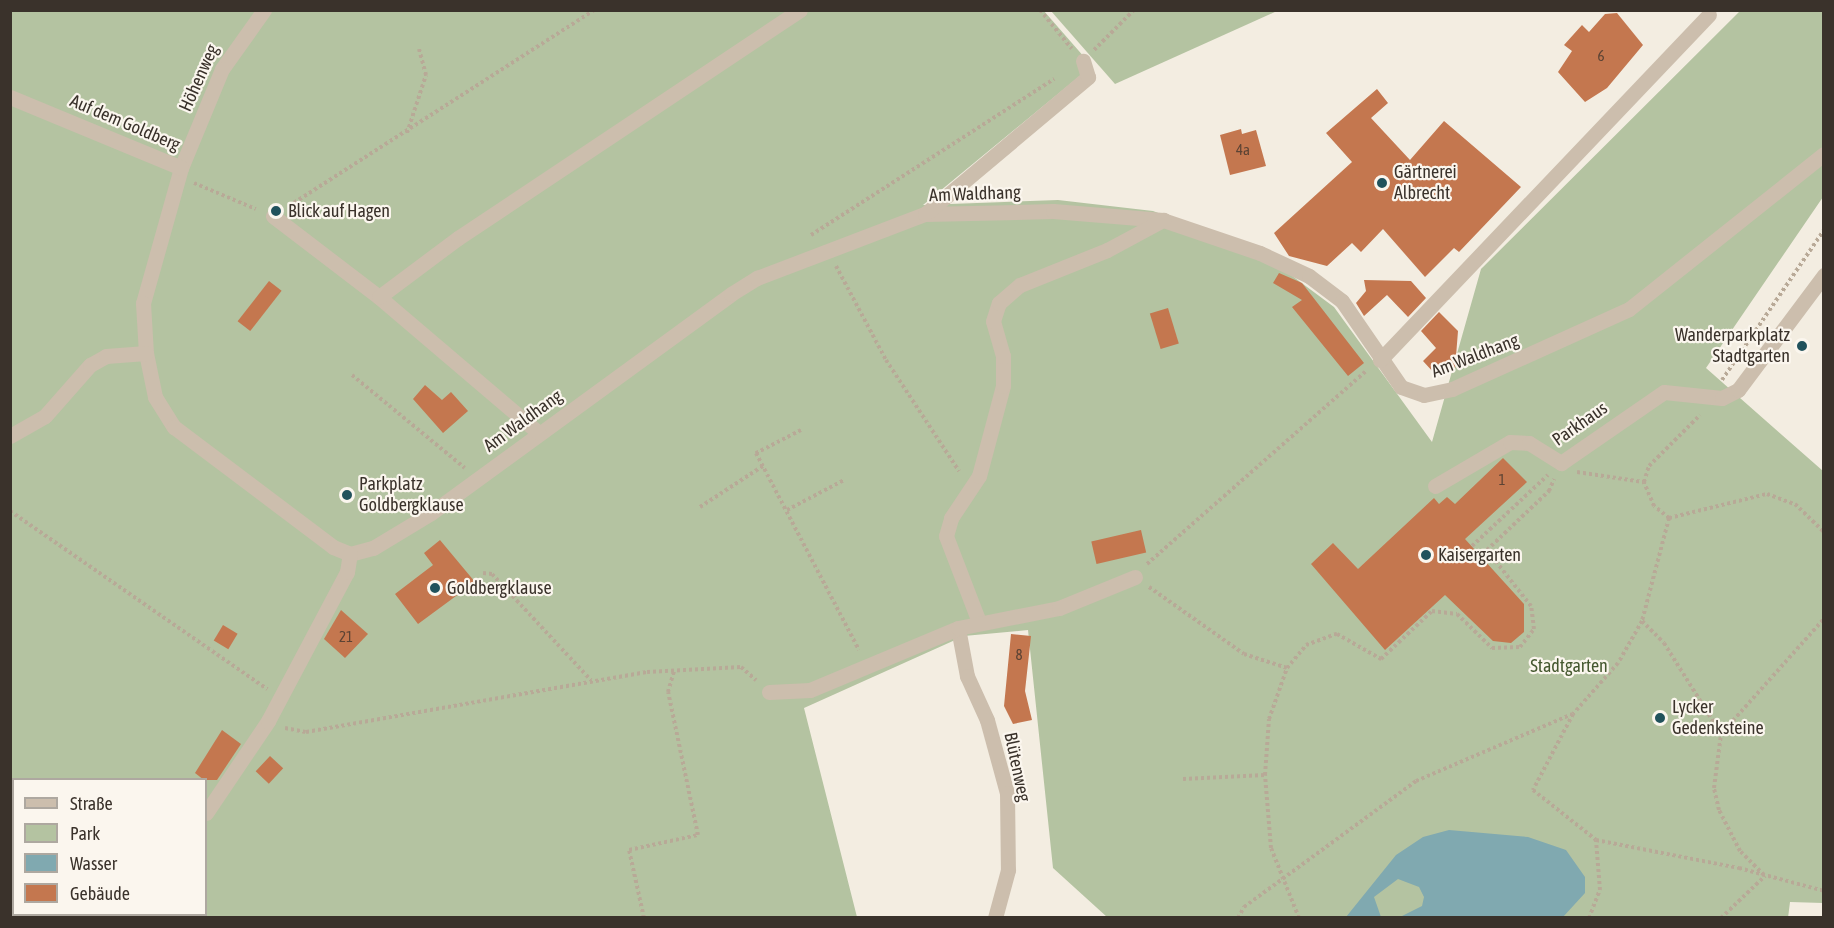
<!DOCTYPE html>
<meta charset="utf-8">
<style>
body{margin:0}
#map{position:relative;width:1834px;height:928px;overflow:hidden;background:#f3ede1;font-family:"Asap Condensed",sans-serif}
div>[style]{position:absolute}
.green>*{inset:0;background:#b4c3a1}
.water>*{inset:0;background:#80a9b0}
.building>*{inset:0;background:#c4774f;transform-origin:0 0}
.path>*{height:4px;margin-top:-2px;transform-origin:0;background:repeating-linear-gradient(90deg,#b8a997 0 3px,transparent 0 6px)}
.minor>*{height:15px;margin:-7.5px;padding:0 7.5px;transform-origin:7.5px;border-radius:7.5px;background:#ccbead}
.dots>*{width:16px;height:16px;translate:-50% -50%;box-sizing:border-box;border:3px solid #fbf6ee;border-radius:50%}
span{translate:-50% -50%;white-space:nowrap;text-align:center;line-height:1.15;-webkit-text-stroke:4.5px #fbf6ee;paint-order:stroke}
.number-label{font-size:15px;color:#5c4334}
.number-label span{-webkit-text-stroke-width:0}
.street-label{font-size:18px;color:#3a322b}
.poi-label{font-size:18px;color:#3a322b}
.left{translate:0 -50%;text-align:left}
.right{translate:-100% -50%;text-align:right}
.park-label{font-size:18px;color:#45582f}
.frame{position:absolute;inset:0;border:12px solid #3a322b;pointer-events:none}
.legend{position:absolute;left:12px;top:778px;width:195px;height:138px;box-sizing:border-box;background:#fbf6ee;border:2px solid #aea8a0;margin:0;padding:8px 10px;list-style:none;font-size:18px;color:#3a322b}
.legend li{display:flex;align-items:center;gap:12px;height:30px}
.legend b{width:30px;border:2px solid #aea8a0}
</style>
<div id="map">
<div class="green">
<i style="clip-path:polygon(11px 11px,1044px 11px,1092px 66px,923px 205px,1058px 200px,1153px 211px,1260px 252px,1334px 307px,1432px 442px,1481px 269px,1740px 11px,1823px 11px,1823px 197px,1706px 368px,1823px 471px,1823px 903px,1790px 902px,1788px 918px,1107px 917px,1053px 868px,1028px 630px,964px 636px,804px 708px,857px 917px,101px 917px,206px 914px,206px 780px,14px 780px,11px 844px)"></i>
<i style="clip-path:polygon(1051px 11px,1277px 11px,1115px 84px)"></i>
</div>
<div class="water">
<i style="clip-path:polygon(1449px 830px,1528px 837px,1566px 850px,1585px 877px,1585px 893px,1563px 917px,1400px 917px,1422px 906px,1424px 897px,1419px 887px,1398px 879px,1374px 897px,1381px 917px,1346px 917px,1396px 855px,1423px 837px)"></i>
</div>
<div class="building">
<i style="clip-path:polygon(1617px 13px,1643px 45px,1607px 88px,1585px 102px,1558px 72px,1572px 51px,1564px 45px,1582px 25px,1589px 32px,1605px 14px)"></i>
<i style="clip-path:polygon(1377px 89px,1388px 103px,1371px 118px,1410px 160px,1444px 121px,1521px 187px,1459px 252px,1454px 248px,1425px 277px,1383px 229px,1361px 252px,1352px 243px,1327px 266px,1289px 256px,1274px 233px,1352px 162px,1326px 133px)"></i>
<i style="clip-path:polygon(1241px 129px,1242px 134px,1256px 130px,1266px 166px,1230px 175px,1220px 135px)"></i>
<i style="clip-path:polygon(1279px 273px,1302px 283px,1364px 363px,1348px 376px,1292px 307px,1302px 300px,1273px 283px)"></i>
<i style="clip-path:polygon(1364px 280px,1411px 281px,1426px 298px,1408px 317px,1387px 295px,1364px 316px,1356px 303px,1366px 291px)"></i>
<i style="left:269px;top:281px;width:16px;height:51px;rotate:38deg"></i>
<i style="left:1168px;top:308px;width:37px;height:19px;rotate:73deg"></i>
<i style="clip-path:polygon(1439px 312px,1458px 331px,1455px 369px,1448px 361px,1434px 373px,1423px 361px,1436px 348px,1421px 331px)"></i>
<i style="clip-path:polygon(425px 385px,442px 400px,451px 392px,468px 411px,443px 433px,413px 399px)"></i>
<i style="clip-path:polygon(1503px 458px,1527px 482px,1465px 539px,1524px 604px,1524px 632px,1511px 643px,1493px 641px,1445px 595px,1385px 650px,1311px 564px,1333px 543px,1358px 569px,1434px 498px,1439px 504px,1447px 497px,1455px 504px)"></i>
<i style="left:1141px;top:530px;width:23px;height:51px;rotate:77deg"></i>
<i style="clip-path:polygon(440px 540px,475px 582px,418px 624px,395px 594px,433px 565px,424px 553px)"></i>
<i style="clip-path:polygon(341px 610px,368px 634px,345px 658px,324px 639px)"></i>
<i style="left:223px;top:625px;width:17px;height:18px;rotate:31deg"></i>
<i style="clip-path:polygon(1011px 634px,1031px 636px,1025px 691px,1032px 720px,1013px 724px,1004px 706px)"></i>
<i style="clip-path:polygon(222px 730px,241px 744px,217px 780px,204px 780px,195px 773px)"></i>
<i style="left:270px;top:756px;width:18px;height:21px;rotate:43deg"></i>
</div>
<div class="path">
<i style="left:1040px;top:10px;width:50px;rotate:50.6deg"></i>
<i style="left:1094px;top:50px;width:57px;rotate:-45deg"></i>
<i style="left:407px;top:133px;width:61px;rotate:-71.9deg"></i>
<i style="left:426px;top:75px;width:27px;rotate:-105deg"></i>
<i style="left:194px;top:183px;width:67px;rotate:22.8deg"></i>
<i style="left:289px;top:206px;width:363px;rotate:-32.7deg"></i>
<i style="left:811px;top:235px;width:289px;rotate:-32.7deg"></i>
<i style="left:836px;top:266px;width:106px;rotate:62deg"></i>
<i style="left:886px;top:360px;width:133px;rotate:56.7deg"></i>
<i style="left:352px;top:375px;width:146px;rotate:39.5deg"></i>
<i style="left:1722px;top:380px;width:181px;rotate:-55.8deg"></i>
<i style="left:801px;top:430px;width:51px;rotate:152.9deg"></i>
<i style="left:756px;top:453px;width:222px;rotate:62.4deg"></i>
<i style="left:1577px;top:472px;width:67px;rotate:8.6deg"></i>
<i style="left:700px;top:507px;width:75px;rotate:-33.1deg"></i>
<i style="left:787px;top:510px;width:64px;rotate:-27.8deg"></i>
<i style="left:10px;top:511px;width:313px;rotate:34.7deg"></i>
<i style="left:1669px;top:518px;width:106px;rotate:104.7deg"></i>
<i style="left:1642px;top:621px;width:48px;rotate:119.7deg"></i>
<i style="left:1618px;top:663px;width:68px;rotate:131.4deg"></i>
<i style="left:1573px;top:714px;width:86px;rotate:117.8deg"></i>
<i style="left:1533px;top:790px;width:80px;rotate:38.4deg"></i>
<i style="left:1596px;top:840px;width:146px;rotate:11.1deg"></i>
<i style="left:1739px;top:868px;width:88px;rotate:15.1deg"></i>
<i style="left:1669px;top:518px;width:19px;rotate:-141deg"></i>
<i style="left:1654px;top:506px;width:26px;rotate:-113deg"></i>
<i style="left:1644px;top:482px;width:17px;rotate:-73deg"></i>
<i style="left:1649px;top:466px;width:72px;rotate:-45deg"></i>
<i style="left:1669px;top:518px;width:101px;rotate:-13.8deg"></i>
<i style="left:1767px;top:494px;width:30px;rotate:20deg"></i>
<i style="left:1795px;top:504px;width:40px;rotate:44deg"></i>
<i style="left:1472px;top:546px;width:104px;rotate:-43.1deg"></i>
<i style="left:1147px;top:564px;width:292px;rotate:-41.4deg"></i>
<i style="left:483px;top:573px;width:9px;rotate:6deg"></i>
<i style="left:492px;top:574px;width:145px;rotate:47deg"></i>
<i style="left:1149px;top:587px;width:116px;rotate:35.2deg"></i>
<i style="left:1244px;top:654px;width:45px;rotate:18deg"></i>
<i style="left:1642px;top:621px;width:31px;rotate:45deg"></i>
<i style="left:1664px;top:643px;width:107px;rotate:57.9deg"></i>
<i style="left:285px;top:728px;width:21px;rotate:11deg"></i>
<i style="left:306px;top:732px;width:346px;rotate:-10deg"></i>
<i style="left:647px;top:672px;width:94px;rotate:-3deg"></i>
<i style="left:741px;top:667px;width:20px;rotate:41deg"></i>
<i style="left:1183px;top:779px;width:82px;rotate:-2.8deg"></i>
<i style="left:1764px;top:875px;width:34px;rotate:-135deg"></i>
<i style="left:1740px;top:851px;width:46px;rotate:-117.1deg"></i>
<i style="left:1719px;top:810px;width:23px;rotate:-103deg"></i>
<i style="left:1714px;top:788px;width:54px;rotate:-82.6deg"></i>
<i style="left:1721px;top:734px;width:154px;rotate:-48.2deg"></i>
<i style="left:644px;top:918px;width:70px;rotate:-102.4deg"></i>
<i style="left:629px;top:850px;width:71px;rotate:-12.3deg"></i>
<i style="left:698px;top:835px;width:146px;rotate:-101.8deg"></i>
<i style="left:668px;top:692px;width:22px;rotate:-74deg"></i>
<i style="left:1238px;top:918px;width:13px;rotate:-61deg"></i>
<i style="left:1244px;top:907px;width:213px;rotate:-36.2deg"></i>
<i style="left:1416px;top:781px;width:170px;rotate:-23.2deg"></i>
<i style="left:1299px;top:918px;width:75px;rotate:-111.8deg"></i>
<i style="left:1271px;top:848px;width:73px;rotate:-94.7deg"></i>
<i style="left:1265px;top:775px;width:56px;rotate:-85.9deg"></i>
<i style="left:1269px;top:719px;width:54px;rotate:-70.6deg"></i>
<i style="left:1287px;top:668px;width:30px;rotate:-50deg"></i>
<i style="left:1306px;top:645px;width:33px;rotate:-20deg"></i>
<i style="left:1337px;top:634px;width:51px;rotate:29.6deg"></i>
<i style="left:1381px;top:659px;width:70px;rotate:-43.3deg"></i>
<i style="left:1432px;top:611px;width:25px;rotate:7deg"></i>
<i style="left:1457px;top:614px;width:49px;rotate:44.2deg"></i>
<i style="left:1492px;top:648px;width:28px;rotate:-2deg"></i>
<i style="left:1520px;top:647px;width:23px;rotate:-52deg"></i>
<i style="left:1534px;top:629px;width:23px;rotate:-97deg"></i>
<i style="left:1531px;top:606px;width:71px;rotate:-128.2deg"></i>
<i style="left:1487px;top:550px;width:86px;rotate:-43.6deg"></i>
<i style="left:1549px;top:491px;width:13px;rotate:-67deg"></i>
<i style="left:1589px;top:918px;width:30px;rotate:-69deg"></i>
<i style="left:1600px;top:890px;width:50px;rotate:-94.6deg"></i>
<i style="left:1721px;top:918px;width:61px;rotate:-43.7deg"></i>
</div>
<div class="minor">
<i style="left:264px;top:10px;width:72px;rotate:125.4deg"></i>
<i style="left:222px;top:69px;width:107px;rotate:112.5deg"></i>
<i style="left:181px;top:168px;width:140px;rotate:105.7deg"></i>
<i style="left:143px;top:303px;width:50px;rotate:86.6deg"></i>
<i style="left:146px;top:353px;width:45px;rotate:78.4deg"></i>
<i style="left:155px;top:397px;width:36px;rotate:58deg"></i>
<i style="left:174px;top:427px;width:199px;rotate:37deg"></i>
<i style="left:333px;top:547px;width:18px;rotate:22deg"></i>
<i style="left:350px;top:554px;width:24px;rotate:-15deg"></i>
<i style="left:373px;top:548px;width:68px;rotate:-31.1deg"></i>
<i style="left:431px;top:513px;width:371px;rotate:-36.1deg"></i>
<i style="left:731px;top:294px;width:31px;rotate:-32deg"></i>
<i style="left:757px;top:278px;width:180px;rotate:-20.9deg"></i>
<i style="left:925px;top:214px;width:128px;rotate:-1.3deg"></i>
<i style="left:1053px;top:211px;width:110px;rotate:4.7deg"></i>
<i style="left:1163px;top:220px;width:102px;rotate:18.8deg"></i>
<i style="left:1260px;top:253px;width:54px;rotate:25.1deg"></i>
<i style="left:1309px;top:276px;width:41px;rotate:37.1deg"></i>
<i style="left:1342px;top:301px;width:104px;rotate:55.5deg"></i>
<i style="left:1401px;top:387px;width:24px;rotate:19deg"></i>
<i style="left:1424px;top:395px;width:29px;rotate:-12deg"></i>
<i style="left:1452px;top:389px;width:194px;rotate:-24.3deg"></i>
<i style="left:1629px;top:309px;width:249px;rotate:-38.5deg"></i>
<i style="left:10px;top:97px;width:185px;rotate:22.5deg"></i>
<i style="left:925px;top:214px;width:213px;rotate:-40deg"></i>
<i style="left:1088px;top:77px;width:17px;rotate:-107deg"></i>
<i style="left:273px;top:216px;width:133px;rotate:37.4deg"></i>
<i style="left:379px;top:297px;width:210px;rotate:40.4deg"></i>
<i style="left:379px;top:297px;width:99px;rotate:-36.8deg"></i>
<i style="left:458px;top:238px;width:411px;rotate:-33.7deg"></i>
<i style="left:1380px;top:360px;width:477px;rotate:-46.4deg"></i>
<i style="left:10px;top:436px;width:40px;rotate:-29.7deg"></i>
<i style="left:45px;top:416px;width:68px;rotate:-48.6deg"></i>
<i style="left:90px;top:365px;width:18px;rotate:-29deg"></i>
<i style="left:106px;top:356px;width:40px;rotate:-4.3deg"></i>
<i style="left:1435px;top:486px;width:87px;rotate:-30.4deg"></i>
<i style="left:1510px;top:442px;width:19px;rotate:3deg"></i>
<i style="left:1529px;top:443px;width:38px;rotate:32deg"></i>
<i style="left:1561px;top:463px;width:125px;rotate:-34.6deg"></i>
<i style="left:1664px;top:392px;width:58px;rotate:5.9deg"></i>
<i style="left:1722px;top:398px;width:18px;rotate:-27deg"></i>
<i style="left:1738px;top:390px;width:144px;rotate:-53.2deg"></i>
<i style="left:979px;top:622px;width:92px;rotate:-111deg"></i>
<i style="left:946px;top:536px;width:19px;rotate:-74deg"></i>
<i style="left:951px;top:518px;width:50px;rotate:-56.3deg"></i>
<i style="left:979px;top:476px;width:93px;rotate:-75.1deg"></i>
<i style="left:1003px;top:386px;width:30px;rotate:-90deg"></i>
<i style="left:1003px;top:356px;width:36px;rotate:-106deg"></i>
<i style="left:993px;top:321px;width:19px;rotate:-72deg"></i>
<i style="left:999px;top:303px;width:28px;rotate:-41deg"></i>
<i style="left:1020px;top:285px;width:94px;rotate:-21.9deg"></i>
<i style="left:1107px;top:250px;width:64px;rotate:-28.2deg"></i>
<i style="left:958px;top:628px;width:49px;rotate:79.4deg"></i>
<i style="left:967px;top:676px;width:48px;rotate:65.6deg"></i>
<i style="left:987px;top:720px;width:76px;rotate:74.7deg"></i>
<i style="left:1007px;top:793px;width:77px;rotate:89.3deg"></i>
<i style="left:1008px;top:870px;width:50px;rotate:105.2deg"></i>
<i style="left:769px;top:692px;width:41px;rotate:-2.8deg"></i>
<i style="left:810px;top:690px;width:160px;rotate:-22.7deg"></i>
<i style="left:958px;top:628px;width:103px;rotate:-11.2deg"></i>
<i style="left:1059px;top:608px;width:82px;rotate:-22.2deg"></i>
<i style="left:206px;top:813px;width:111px;rotate:-56deg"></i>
<i style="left:268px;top:721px;width:169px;rotate:-62.1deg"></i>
<i style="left:347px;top:572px;width:18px;rotate:-81deg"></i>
<i style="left:82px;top:918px;width:6px;rotate:-45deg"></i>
</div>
<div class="dots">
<i style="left:1382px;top:183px;background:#21525c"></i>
<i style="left:276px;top:211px;background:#21525c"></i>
<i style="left:1802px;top:346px;background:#21525c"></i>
<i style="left:347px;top:495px;background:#21525c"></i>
<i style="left:1426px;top:555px;background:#21525c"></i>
<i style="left:435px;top:588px;background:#21525c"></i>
<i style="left:1660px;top:718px;background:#21525c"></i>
</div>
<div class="number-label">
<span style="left:1601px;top:56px">6</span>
<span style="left:1243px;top:150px">4a</span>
<span style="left:1502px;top:480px">1</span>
<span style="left:346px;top:637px">21</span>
<span style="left:1019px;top:655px">8</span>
</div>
<div class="street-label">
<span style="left:199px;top:78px;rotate:-66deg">Höhenweg</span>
<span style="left:125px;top:123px;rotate:23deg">Auf dem Goldberg</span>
<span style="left:975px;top:194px;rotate:-2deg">Am Waldhang</span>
<span style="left:1475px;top:356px;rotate:-21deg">Am Waldhang</span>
<span style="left:523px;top:421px;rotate:-36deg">Am Waldhang</span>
<span style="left:1580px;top:424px;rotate:-35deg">Parkhaus</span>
<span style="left:1017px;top:767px;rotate:78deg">Blütenweg</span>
</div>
<div class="poi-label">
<span class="left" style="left:1394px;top:183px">Gärtnerei<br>Albrecht</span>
<span class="left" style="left:288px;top:211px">Blick auf Hagen</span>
<span class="right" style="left:1790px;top:346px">Wanderparkplatz<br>Stadtgarten</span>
<span class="left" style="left:359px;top:495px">Parkplatz<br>Goldbergklause</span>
<span class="left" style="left:1438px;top:555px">Kaisergarten</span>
<span class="left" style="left:447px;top:588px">Goldbergklause</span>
<span class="left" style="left:1672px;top:718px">Lycker<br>Gedenksteine</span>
</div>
<div class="park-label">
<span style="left:1569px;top:666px">Stadtgarten</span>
</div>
<div class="frame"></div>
<ul class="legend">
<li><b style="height:8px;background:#ccbead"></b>Straße</li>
<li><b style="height:16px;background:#b4c3a1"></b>Park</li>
<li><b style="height:16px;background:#80a9b0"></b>Wasser</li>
<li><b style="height:16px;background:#c4774f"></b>Gebäude</li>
</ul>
</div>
